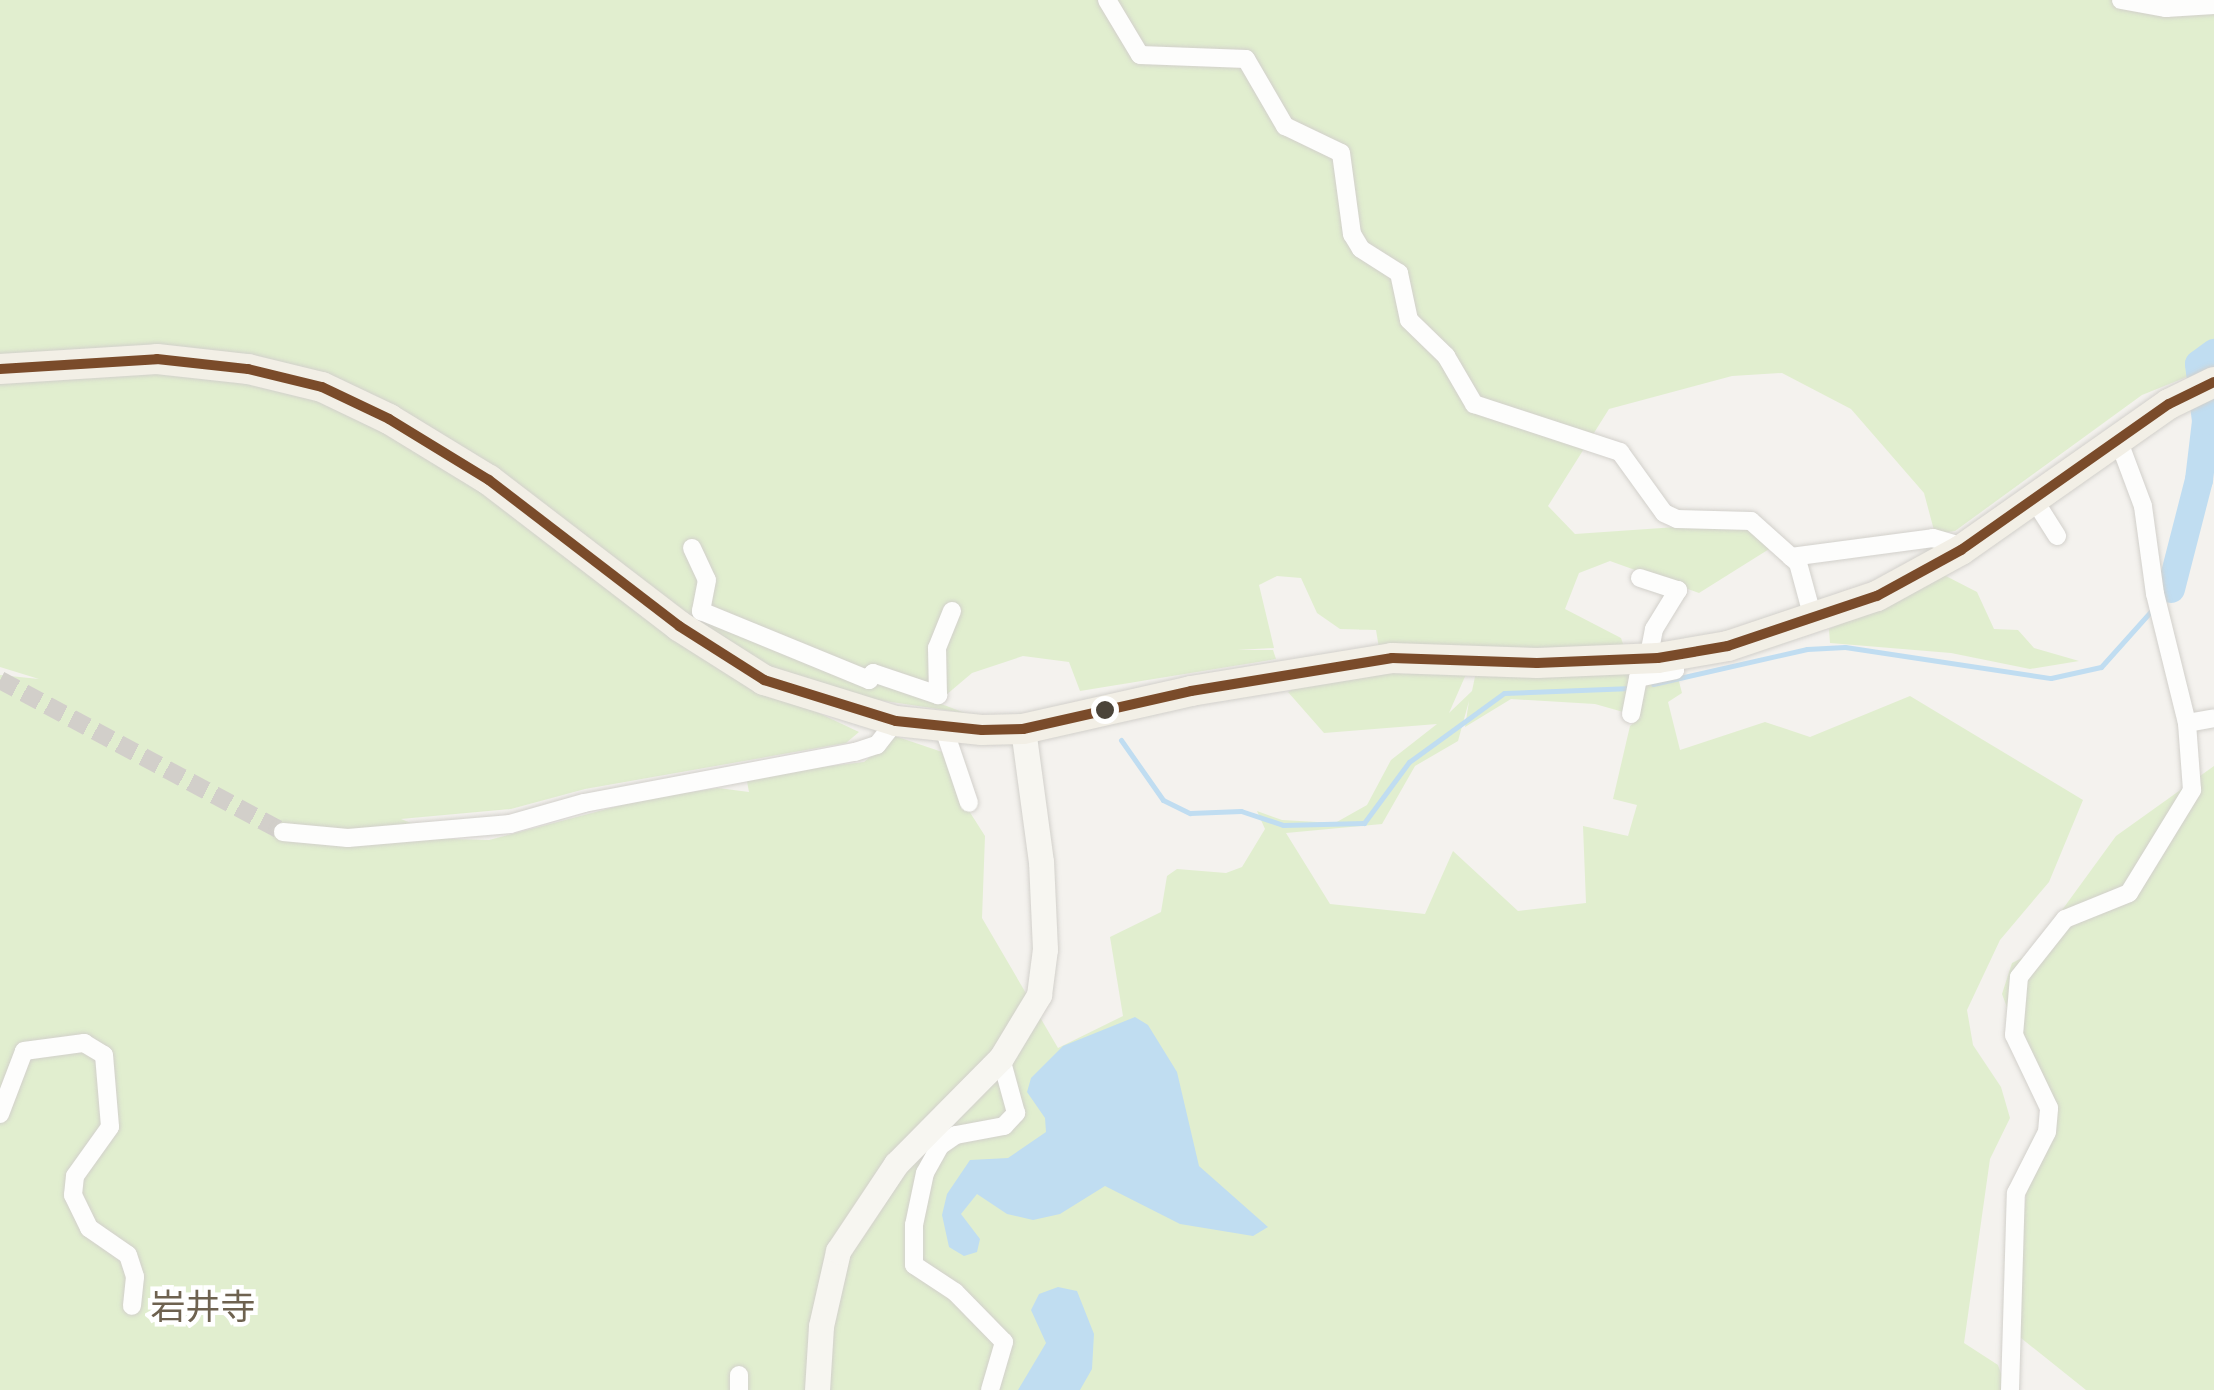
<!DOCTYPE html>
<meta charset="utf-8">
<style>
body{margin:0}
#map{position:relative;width:2214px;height:1390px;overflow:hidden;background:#f4f2ee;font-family:Helvetica,"Noto Sans JP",sans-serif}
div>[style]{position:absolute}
.green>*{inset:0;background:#e1eecf}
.water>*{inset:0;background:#c0ddf1}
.stream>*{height:5px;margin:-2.5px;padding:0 2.5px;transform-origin:2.5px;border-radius:2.5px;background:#c0ddf1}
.river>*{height:28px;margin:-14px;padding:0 14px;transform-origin:14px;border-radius:14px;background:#c0ddf1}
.street-tunnel>*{height:18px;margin-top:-9px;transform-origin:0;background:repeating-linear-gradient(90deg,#d2cfca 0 18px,transparent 0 27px)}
.roads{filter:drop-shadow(0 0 2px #d2d0cb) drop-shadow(0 0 2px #d2d0cb)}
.street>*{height:18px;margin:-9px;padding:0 9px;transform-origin:9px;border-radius:9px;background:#fdfdfc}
.secondary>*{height:25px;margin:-12.5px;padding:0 12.5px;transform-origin:12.5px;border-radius:12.5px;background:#f7f6f1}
.primary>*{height:30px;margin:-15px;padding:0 15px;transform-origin:15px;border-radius:15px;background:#f2efe6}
.bus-1>*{height:10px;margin:-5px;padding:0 5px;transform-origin:5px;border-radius:5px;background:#7a4b2a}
.dots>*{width:28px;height:28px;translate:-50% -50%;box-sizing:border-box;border:5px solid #fff;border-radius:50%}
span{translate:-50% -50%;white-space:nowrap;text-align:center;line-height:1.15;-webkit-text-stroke:9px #fff;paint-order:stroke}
.quarter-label{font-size:35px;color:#6e6250}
</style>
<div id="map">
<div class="green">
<i style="clip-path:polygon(evenodd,0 0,2214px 0,2214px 366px,2142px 395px,1955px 531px,1935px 534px,1924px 493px,1851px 409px,1782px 373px,1732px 376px,1609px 409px,1548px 506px,1575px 534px,1749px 522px,1774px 546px,1699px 593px,1610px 561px,1579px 573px,1565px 609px,1621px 638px,1624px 647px,1565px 652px,1379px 648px,1376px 630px,1340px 629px,1317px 613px,1301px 578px,1277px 576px,1259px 585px,1274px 648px,1237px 650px,1273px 650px,1276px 659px,1080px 691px,1069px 662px,1023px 656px,972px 673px,946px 695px,873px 678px,965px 713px,751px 681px,859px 732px,846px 743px,585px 789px,511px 809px,401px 819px,451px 839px,489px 840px,645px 799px,718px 788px,749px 792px,746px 776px,864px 762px,895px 736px,948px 754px,964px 803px,985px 836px,982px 918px,1058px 1048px,1123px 1016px,1110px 937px,1161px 912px,1167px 876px,1177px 869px,1226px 873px,1242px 867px,1265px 829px,1257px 811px,1282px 820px,1335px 823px,1367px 805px,1391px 760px,1437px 724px,1324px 733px,1288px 692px,1302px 684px,1346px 674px,1467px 672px,1449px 713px,1472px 691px,1477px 667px,1676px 670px,1682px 693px,1668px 702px,1680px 750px,1765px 722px,1810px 737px,1910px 696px,2083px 800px,2049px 882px,2000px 940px,1967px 1010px,1973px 1045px,2001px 1087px,2010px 1118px,1990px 1159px,1964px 1343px,1998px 1365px,2007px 1390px,0 1390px,0 675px,39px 679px,0 667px,0 0,1511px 699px,1595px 704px,1641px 717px,1630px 726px,1613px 799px,1637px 805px,1628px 836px,1583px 826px,1586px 903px,1518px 911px,1453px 851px,1425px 914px,1330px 904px,1286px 833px,1382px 824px,1415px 766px,1458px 741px,1469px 701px,1465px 727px,1511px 699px)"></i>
<i style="clip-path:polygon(1942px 574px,1977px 592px,1994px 629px,2018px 630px,2034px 648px,2079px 661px,2030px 669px,1951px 653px,1830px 643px,1829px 629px)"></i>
<i style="clip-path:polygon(2214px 766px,2214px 1390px,2086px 1390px,2011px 1330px,2027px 1186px,2051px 1124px,2002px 994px,2012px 963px,2030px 954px,2116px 836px)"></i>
</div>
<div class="water">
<i style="clip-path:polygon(1135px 1017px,1148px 1025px,1177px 1072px,1199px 1166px,1268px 1227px,1253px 1236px,1180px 1224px,1105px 1186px,1060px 1214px,1033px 1220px,1007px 1214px,977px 1194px,961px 1214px,980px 1239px,977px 1252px,964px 1256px,949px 1247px,942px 1215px,947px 1194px,970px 1160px,1008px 1158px,1046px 1132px,1045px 1118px,1027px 1092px,1031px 1078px,1063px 1046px)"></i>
<i style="clip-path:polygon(1058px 1287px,1077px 1291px,1094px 1334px,1092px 1369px,1080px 1390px,1018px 1390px,1046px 1343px,1031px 1310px,1039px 1294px)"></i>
</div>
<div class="stream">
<i style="left:2163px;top:598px;width:12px;rotate:-48deg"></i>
<i style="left:1653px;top:684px;width:158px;rotate:-12.8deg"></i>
<i style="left:1807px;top:649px;width:38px;rotate:-3deg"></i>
<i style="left:1845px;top:647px;width:208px;rotate:8.6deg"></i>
<i style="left:2051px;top:678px;width:51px;rotate:-12.4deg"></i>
<i style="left:2101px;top:667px;width:76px;rotate:-48.2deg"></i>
<i style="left:1121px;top:740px;width:73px;rotate:55deg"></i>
<i style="left:1163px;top:800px;width:30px;rotate:26deg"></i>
<i style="left:1190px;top:813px;width:51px;rotate:-2.2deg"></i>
<i style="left:1241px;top:811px;width:44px;rotate:18.4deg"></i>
<i style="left:1283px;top:825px;width:81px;rotate:-1.4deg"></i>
<i style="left:1364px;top:823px;width:76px;rotate:-53.6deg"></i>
<i style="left:1409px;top:762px;width:117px;rotate:-36deg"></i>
<i style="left:1504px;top:693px;width:128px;rotate:-2.2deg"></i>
</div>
<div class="river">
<i style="left:2171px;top:589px;width:113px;rotate:-75.6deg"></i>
<i style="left:2199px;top:480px;width:59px;rotate:-83.2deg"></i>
<i style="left:2206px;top:421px;width:57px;rotate:-97deg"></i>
<i style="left:2199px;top:364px;width:19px;rotate:-36deg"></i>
</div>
<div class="street-tunnel">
<i style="left:0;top:680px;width:321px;rotate:28.2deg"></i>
</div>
<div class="roads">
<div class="street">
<i style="left:1107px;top:0;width:64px;rotate:59deg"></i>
<i style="left:1140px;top:55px;width:106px;rotate:2.2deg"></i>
<i style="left:1246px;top:59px;width:78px;rotate:59.8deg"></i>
<i style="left:1285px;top:126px;width:62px;rotate:25.7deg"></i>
<i style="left:1341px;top:153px;width:82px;rotate:82.3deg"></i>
<i style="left:1352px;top:234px;width:17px;rotate:59deg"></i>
<i style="left:1361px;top:249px;width:45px;rotate:32.3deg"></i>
<i style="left:1399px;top:273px;width:48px;rotate:78deg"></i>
<i style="left:1409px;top:320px;width:52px;rotate:44.2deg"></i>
<i style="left:1446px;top:356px;width:56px;rotate:59.7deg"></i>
<i style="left:1474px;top:404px;width:154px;rotate:18.2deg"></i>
<i style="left:1620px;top:452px;width:75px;rotate:54.2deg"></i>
<i style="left:1664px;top:513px;width:14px;rotate:25deg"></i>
<i style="left:1677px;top:519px;width:74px;rotate:1.5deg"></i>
<i style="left:1751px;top:521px;width:63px;rotate:41.8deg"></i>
<i style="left:1798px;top:563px;width:61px;rotate:74.8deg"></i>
<i style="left:2121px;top:0;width:46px;rotate:10.1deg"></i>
<i style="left:2166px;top:8px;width:48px;rotate:-3.6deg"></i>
<i style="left:2033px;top:498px;width:45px;rotate:57.7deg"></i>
<i style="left:692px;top:548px;width:35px;rotate:65deg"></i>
<i style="left:707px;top:580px;width:32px;rotate:101deg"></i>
<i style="left:701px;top:611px;width:182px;rotate:22.3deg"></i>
<i style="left:869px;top:680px;width:8px;rotate:-60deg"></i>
<i style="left:873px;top:673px;width:69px;rotate:18.7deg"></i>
<i style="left:938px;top:695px;width:47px;rotate:-91.2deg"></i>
<i style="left:937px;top:648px;width:40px;rotate:-68deg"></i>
<i style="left:1791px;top:557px;width:143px;rotate:-7.6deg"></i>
<i style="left:1933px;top:538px;width:33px;rotate:16deg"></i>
<i style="left:1640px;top:578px;width:40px;rotate:18deg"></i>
<i style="left:1678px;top:590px;width:46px;rotate:121.6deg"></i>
<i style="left:1654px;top:629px;width:31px;rotate:101deg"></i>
<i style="left:1631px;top:714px;width:37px;rotate:-79deg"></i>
<i style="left:1638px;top:678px;width:38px;rotate:-12deg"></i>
<i style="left:2187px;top:723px;width:27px;rotate:-10deg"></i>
<i style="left:943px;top:726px;width:81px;rotate:71.3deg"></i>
<i style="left:283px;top:832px;width:65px;rotate:5.3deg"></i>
<i style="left:348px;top:838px;width:163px;rotate:-4.9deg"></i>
<i style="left:510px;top:824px;width:77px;rotate:-15.8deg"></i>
<i style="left:584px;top:803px;width:276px;rotate:-10.7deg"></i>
<i style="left:855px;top:752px;width:23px;rotate:-18deg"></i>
<i style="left:877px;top:745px;width:31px;rotate:-52deg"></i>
<i style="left:0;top:1114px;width:67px;rotate:-69.1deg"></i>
<i style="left:24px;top:1051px;width:61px;rotate:-7.6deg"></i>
<i style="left:84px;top:1043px;width:23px;rotate:31deg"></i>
<i style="left:104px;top:1055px;width:72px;rotate:85.2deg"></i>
<i style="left:110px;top:1127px;width:60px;rotate:125.5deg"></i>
<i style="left:75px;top:1176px;width:19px;rotate:96deg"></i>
<i style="left:73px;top:1195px;width:37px;rotate:64deg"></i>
<i style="left:89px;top:1228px;width:47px;rotate:34.7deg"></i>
<i style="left:128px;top:1255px;width:23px;rotate:72deg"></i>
<i style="left:135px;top:1277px;width:29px;rotate:96deg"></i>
<i style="left:739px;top:1390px;width:15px;rotate:-90deg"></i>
<i style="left:990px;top:1390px;width:50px;rotate:-73.7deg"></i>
<i style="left:1004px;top:1342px;width:70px;rotate:-134.4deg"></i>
<i style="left:955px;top:1292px;width:49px;rotate:-146.6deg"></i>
<i style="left:914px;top:1265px;width:40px;rotate:-90deg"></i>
<i style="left:914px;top:1225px;width:53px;rotate:-78.1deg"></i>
<i style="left:925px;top:1173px;width:31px;rotate:-61deg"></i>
<i style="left:940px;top:1146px;width:19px;rotate:-35deg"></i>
<i style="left:956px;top:1135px;width:49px;rotate:-10.6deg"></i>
<i style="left:1004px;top:1126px;width:18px;rotate:-47deg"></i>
<i style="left:1016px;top:1113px;width:57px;rotate:-105.3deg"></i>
<i style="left:2010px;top:1390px;width:197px;rotate:-88.3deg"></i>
<i style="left:2016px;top:1193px;width:68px;rotate:-63.1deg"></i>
<i style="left:2047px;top:1132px;width:24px;rotate:-85deg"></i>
<i style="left:2049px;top:1108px;width:81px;rotate:-115.6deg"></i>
<i style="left:2014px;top:1035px;width:58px;rotate:-85.1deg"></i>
<i style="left:2019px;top:977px;width:74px;rotate:-51.6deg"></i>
<i style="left:2065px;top:919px;width:69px;rotate:-22.1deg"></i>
<i style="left:2129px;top:893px;width:121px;rotate:-58.5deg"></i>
<i style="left:2192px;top:790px;width:67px;rotate:-94.3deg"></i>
<i style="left:2187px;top:723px;width:133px;rotate:-103.9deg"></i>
<i style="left:2155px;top:594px;width:89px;rotate:-97.8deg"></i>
<i style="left:2143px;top:506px;width:72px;rotate:-110.5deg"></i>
</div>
<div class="secondary">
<i style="left:817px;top:1390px;width:64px;rotate:-86.4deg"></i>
<i style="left:821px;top:1326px;width:77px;rotate:-77.2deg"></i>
<i style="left:838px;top:1251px;width:105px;rotate:-56.3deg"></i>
<i style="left:896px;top:1164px;width:149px;rotate:-45.3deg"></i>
<i style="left:1001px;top:1058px;width:74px;rotate:-58.9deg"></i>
<i style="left:1039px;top:995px;width:46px;rotate:-82.6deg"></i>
<i style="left:1045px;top:949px;width:87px;rotate:-92.6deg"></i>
<i style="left:1041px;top:862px;width:134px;rotate:-97.7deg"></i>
</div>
<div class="primary">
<i style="left:0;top:369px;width:157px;rotate:-3.6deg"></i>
<i style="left:157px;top:359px;width:92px;rotate:6.3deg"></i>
<i style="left:248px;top:369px;width:76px;rotate:13.7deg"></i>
<i style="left:322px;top:387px;width:74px;rotate:25.5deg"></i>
<i style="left:389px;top:419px;width:117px;rotate:31.4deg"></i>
<i style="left:489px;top:480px;width:240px;rotate:37.5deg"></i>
<i style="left:679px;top:626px;width:101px;rotate:32.4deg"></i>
<i style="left:764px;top:680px;width:138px;rotate:17.3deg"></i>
<i style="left:896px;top:721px;width:86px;rotate:6deg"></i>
<i style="left:982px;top:730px;width:41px;rotate:-1.4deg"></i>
<i style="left:1023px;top:729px;width:172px;rotate:-12.7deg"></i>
<i style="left:1191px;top:691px;width:204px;rotate:-9.3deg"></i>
<i style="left:1392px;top:658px;width:145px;rotate:2deg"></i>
<i style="left:1537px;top:663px;width:121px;rotate:-2.4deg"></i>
<i style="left:1658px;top:658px;width:71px;rotate:-9.7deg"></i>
<i style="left:1728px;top:646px;width:157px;rotate:-18.6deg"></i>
<i style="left:1877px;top:596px;width:96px;rotate:-28.7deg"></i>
<i style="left:1961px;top:550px;width:254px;rotate:-35.1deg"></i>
<i style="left:2169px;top:404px;width:50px;rotate:-26.1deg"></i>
</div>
</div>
<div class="bus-1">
<i style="left:0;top:369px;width:157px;rotate:-3.6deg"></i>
<i style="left:157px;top:359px;width:92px;rotate:6.3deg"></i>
<i style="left:248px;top:369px;width:76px;rotate:13.7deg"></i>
<i style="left:322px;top:387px;width:74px;rotate:25.5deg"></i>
<i style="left:389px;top:419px;width:117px;rotate:31.4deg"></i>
<i style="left:489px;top:480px;width:240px;rotate:37.5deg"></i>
<i style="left:679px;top:626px;width:101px;rotate:32.4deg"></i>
<i style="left:764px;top:680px;width:138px;rotate:17.3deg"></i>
<i style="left:896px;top:721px;width:86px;rotate:6deg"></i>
<i style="left:982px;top:730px;width:41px;rotate:-1.4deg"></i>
<i style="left:1023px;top:729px;width:172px;rotate:-12.7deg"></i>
<i style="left:1191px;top:691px;width:204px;rotate:-9.3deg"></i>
<i style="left:1392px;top:658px;width:145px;rotate:2deg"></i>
<i style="left:1537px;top:663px;width:121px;rotate:-2.4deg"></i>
<i style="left:1658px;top:658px;width:71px;rotate:-9.7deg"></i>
<i style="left:1728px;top:646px;width:157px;rotate:-18.6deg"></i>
<i style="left:1877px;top:596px;width:96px;rotate:-28.7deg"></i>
<i style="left:1961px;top:550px;width:254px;rotate:-35.1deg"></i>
<i style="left:2169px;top:404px;width:50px;rotate:-26.1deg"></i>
</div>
<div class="dots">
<i style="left:1105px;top:710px;background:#4b4439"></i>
</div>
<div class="quarter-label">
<span style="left:203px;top:1307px">岩井寺</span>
</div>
</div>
